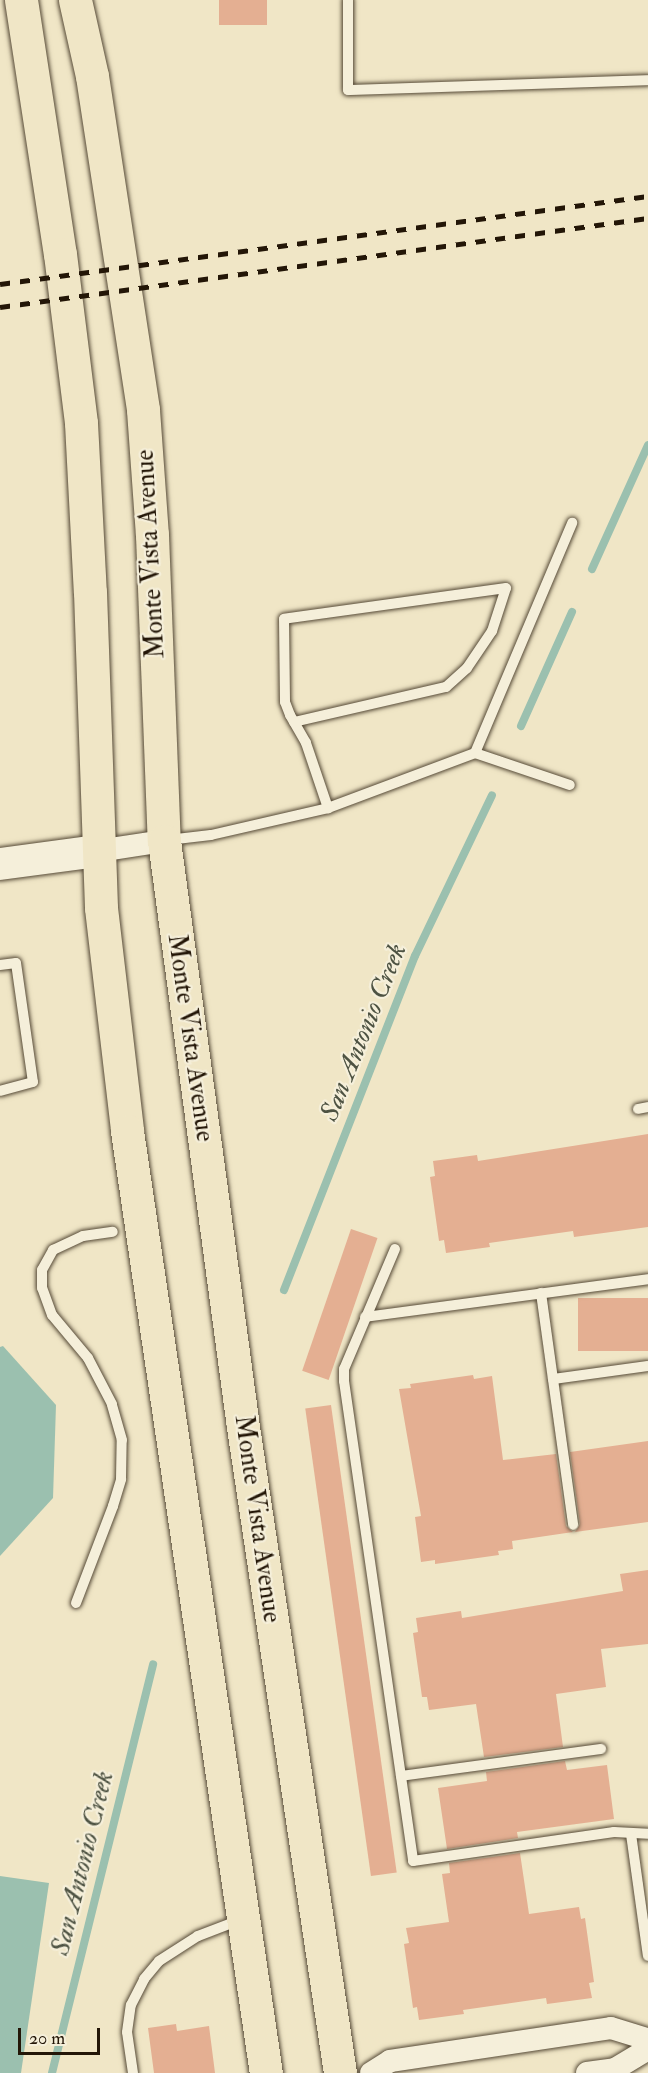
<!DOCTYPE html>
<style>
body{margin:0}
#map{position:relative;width:648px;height:2073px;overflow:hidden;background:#f0e6c6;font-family:"IM FELL Double Pica",serif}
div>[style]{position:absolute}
.water>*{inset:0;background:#9bc0af}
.stream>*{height:8px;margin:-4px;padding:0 4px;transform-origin:4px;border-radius:4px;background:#9bc0af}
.building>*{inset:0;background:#e4af92;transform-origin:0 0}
.roads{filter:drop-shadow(0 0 2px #564a37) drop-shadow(0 0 2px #564a37)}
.lane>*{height:10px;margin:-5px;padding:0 5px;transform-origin:5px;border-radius:5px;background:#f5efda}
.street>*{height:22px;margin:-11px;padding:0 11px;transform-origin:11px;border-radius:11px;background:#f5efda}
.secondary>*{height:32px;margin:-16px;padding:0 16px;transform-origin:16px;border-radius:16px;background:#f5efda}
.primary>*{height:33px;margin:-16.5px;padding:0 16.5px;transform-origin:16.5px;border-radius:16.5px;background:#f0e6c6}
.rail>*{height:4.5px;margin-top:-2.25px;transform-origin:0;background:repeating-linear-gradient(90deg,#231607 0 10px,transparent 0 20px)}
span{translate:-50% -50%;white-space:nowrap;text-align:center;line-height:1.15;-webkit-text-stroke:4.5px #f5efda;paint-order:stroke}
.street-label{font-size:26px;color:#231607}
.water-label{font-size:27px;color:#4d5242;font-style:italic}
.scale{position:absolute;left:18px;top:2028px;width:82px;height:27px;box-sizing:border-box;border:3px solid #231607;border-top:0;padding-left:8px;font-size:18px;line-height:21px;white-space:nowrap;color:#231607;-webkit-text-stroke:4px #f5efda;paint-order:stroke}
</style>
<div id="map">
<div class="water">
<i style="clip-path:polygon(3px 1346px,56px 1405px,53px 1498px,0 1556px,0 1347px)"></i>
<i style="clip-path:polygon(0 1876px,49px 1883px,21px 2073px,0 2073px)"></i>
</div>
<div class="stream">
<i style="left:592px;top:569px;width:136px;rotate:-65.7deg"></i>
<i style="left:521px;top:726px;width:125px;rotate:-65.9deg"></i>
<i style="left:284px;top:1290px;width:359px;rotate:-68.6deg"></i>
<i style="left:415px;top:956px;width:178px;rotate:-64.4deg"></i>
<i style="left:52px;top:2073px;width:421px;rotate:-76.1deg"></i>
</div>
<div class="building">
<i style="left:219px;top:0;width:48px;height:25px"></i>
<i style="clip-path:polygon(648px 1134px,648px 1227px,574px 1237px,573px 1231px,489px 1243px,490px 1247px,446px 1253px,444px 1240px,439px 1241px,430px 1177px,435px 1176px,433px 1161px,477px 1155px,478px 1161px)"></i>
<i style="left:351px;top:1229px;width:28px;height:150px;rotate:19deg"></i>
<i style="left:648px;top:1298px;width:53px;height:70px;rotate:90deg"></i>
<i style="clip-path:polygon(473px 1375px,474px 1379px,492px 1376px,503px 1460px,556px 1454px,566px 1526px,573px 1532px,512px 1541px,513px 1549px,498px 1551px,499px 1555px,435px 1564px,435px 1560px,421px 1562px,415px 1517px,421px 1516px,399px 1389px,411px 1388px,410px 1384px)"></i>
<i style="left:331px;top:1405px;width:472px;height:26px;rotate:82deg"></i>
<i style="clip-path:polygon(648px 1441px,648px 1522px,575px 1532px,580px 1524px,570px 1452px)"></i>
<i style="clip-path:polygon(648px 1570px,648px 1644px,601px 1649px,606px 1687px,556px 1694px,563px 1747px,484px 1757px,476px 1704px,429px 1710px,427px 1697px,422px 1697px,413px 1633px,418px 1632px,416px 1618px,461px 1611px,462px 1618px,623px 1591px,620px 1574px)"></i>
<i style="clip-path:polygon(565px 1761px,567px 1770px,607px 1765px,614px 1819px,517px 1832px,518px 1838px,447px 1849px,438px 1788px,487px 1781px,486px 1772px)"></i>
<i style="clip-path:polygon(520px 1853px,529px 1914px,579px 1907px,581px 1919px,585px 1918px,594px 1982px,589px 1983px,592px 1998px,547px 2004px,546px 1998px,463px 2010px,464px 2014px,419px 2020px,417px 2007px,413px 2008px,404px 1944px,409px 1943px,406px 1928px,449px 1922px,442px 1874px,450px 1873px,449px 1863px)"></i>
<i style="clip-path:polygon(176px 2024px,177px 2031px,209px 2026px,215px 2073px,154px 2073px,148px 2028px)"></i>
</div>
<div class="roads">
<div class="lane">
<i style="left:348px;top:0;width:90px;rotate:90deg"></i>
<i style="left:348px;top:90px;width:300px;rotate:-1.9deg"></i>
<i style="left:294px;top:722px;width:156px;rotate:-13deg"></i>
<i style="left:446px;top:687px;width:28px;rotate:-42deg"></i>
<i style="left:467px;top:668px;width:45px;rotate:-56deg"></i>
<i style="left:492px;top:631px;width:45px;rotate:-72deg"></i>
<i style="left:506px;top:588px;width:224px;rotate:172.1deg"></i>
<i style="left:284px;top:619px;width:83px;rotate:89.3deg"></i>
<i style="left:285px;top:702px;width:14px;rotate:69deg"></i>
<i style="left:290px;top:715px;width:32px;rotate:60deg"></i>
<i style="left:306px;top:743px;width:69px;rotate:71.3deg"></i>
<i style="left:475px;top:753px;width:250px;rotate:-67.1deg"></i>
<i style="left:168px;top:840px;width:43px;rotate:-6.6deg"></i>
<i style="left:211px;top:835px;width:120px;rotate:-13deg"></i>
<i style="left:328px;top:808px;width:157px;rotate:-20.5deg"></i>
<i style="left:475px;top:753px;width:100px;rotate:18.6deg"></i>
<i style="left:0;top:965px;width:16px;rotate:-7deg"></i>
<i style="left:16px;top:963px;width:120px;rotate:81.9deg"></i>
<i style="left:33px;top:1082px;width:34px;rotate:165deg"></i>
<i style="left:638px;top:1109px;width:10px;rotate:-11deg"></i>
<i style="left:395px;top:1249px;width:130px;rotate:113deg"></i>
<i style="left:344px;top:1369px;width:12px;rotate:90deg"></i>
<i style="left:344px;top:1381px;width:485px;rotate:81.8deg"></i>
<i style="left:413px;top:1861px;width:203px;rotate:-8.2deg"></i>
<i style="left:614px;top:1832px;width:34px;rotate:3deg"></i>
<i style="left:541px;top:1293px;width:234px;rotate:82.1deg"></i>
<i style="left:365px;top:1317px;width:286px;rotate:-7.6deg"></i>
<i style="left:553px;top:1379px;width:96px;rotate:-7.8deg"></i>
<i style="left:76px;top:1603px;width:104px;rotate:-69.1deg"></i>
<i style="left:113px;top:1506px;width:28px;rotate:-73deg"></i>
<i style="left:121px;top:1479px;width:39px;rotate:-89deg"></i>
<i style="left:122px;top:1440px;width:37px;rotate:-106deg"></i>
<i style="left:112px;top:1404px;width:52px;rotate:-117.6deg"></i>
<i style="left:88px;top:1358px;width:56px;rotate:-129.9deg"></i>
<i style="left:52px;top:1315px;width:29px;rotate:-110deg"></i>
<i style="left:42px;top:1288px;width:18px;rotate:-90deg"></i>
<i style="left:42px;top:1270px;width:23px;rotate:-61deg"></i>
<i style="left:53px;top:1250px;width:33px;rotate:-25deg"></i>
<i style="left:83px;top:1236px;width:30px;rotate:-8deg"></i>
<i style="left:401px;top:1776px;width:202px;rotate:-7.7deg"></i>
<i style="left:631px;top:1834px;width:123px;rotate:82.1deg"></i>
<i style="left:133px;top:2073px;width:41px;rotate:-98.3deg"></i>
<i style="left:127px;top:2032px;width:27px;rotate:-82deg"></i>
<i style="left:131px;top:2005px;width:29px;rotate:-63deg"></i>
<i style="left:144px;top:1979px;width:23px;rotate:-50deg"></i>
<i style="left:159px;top:1961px;width:46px;rotate:-32.7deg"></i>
<i style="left:198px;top:1936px;width:45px;rotate:-20.9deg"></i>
</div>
<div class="street">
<i style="left:98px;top:851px;width:67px;rotate:-8.6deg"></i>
<i style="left:371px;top:2073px;width:22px;rotate:-32deg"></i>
<i style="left:390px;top:2061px;width:223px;rotate:-8.5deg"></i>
<i style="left:611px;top:2028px;width:39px;rotate:17deg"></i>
<i style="left:587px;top:2073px;width:28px;rotate:-8deg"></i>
<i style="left:615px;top:2069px;width:39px;rotate:-31deg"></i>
</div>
<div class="secondary">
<i style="left:0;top:864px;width:99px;rotate:-7.6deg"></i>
</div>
<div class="primary">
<i style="left:21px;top:0;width:257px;rotate:81.3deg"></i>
<i style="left:60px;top:254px;width:170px;rotate:82.9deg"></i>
<i style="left:81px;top:423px;width:169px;rotate:87deg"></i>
<i style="left:90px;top:592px;width:316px;rotate:88deg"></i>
<i style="left:101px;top:908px;width:225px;rotate:83.3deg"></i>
<i style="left:127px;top:1131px;width:952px;rotate:81.61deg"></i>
<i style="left:75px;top:0;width:78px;rotate:77.4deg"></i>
<i style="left:92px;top:76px;width:338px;rotate:81.3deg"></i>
<i style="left:143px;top:410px;width:125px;rotate:85.9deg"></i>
<i style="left:152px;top:535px;width:306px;rotate:87.8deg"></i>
<i style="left:164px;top:841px;width:591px;rotate:82.32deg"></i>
<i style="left:243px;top:1427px;width:653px;rotate:81.46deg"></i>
</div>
</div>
<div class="rail">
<i style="left:0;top:284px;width:654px;rotate:-7.73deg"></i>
<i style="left:0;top:307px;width:654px;rotate:-7.82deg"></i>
</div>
<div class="street-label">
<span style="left:151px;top:554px;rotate:-93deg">Monte Vista Avenue</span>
<span style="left:190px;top:1038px;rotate:82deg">Monte Vista Avenue</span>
<span style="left:257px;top:1519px;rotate:82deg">Monte Vista Avenue</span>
</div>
<div class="water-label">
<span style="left:363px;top:1032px;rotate:-68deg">San Antonio Creek</span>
<span style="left:82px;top:1863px;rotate:-76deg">San Antonio Creek</span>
</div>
<div class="scale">20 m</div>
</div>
